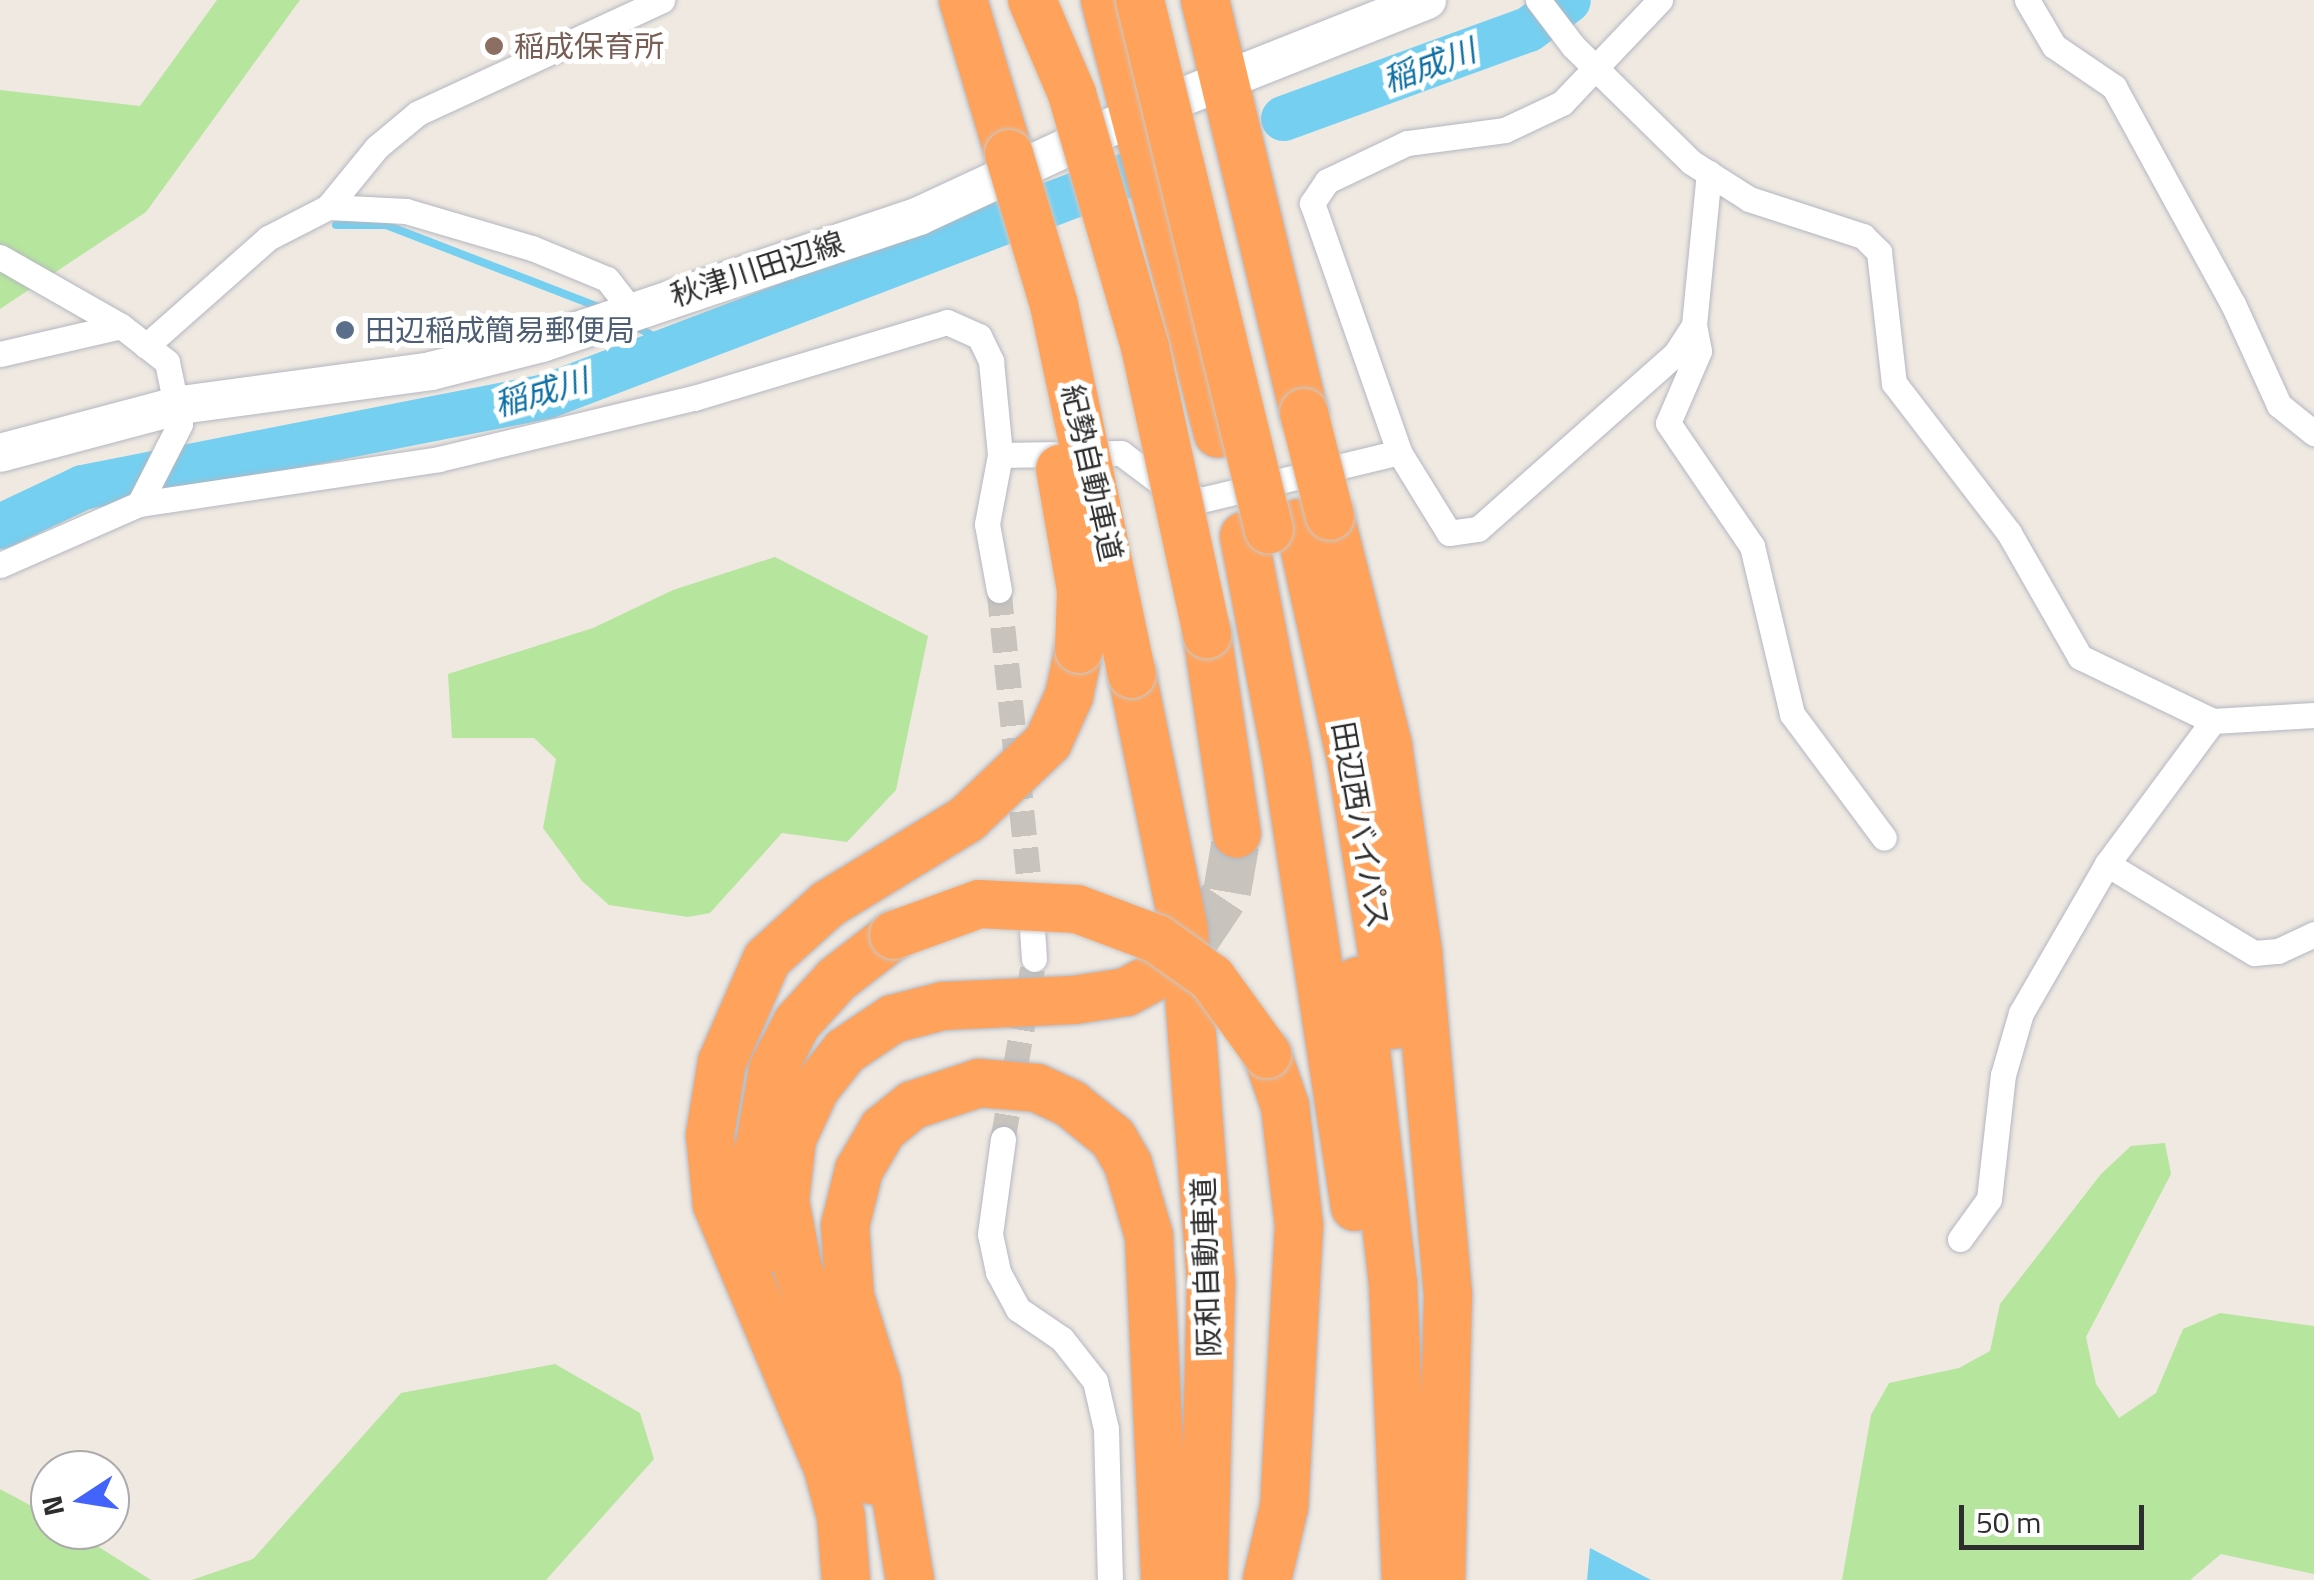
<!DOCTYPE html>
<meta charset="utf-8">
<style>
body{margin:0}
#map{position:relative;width:2314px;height:1580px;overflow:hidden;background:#efe9e1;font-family:"Titillium Web","Noto Sans JP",sans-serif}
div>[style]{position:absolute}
.green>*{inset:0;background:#b6e59e}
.water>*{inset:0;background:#75cff0}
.stream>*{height:8px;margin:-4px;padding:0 4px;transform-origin:4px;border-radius:4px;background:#75cff0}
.river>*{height:45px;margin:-22.5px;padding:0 22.5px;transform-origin:22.5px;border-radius:22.5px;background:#75cff0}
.street-tunnel>*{height:25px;margin-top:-12.5px;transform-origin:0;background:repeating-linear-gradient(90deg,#c8c4bd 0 25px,transparent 0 37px)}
.highway-tunnel>*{height:48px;margin-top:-24px;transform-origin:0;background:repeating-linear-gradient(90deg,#c8c4bd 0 48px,transparent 0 72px)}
.roads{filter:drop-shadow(0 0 2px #b4b7c1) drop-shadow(0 0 2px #b4b7c1)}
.street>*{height:25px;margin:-12.5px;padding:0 12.5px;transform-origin:12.5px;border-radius:12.5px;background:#fff}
.secondary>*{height:38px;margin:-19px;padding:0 19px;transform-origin:19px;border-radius:19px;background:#fff}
.highway>*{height:48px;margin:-24px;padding:0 24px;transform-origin:24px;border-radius:24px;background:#ffa35c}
.bridges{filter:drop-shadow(0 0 2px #c9c9c9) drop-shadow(0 0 2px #c9c9c9)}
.highway-bridge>*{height:48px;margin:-24px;padding:0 24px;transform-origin:24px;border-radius:24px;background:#ffa35c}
.dots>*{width:28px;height:28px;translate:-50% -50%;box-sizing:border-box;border:5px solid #fff;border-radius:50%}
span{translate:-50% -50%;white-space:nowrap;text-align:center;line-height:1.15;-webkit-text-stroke:10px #fff;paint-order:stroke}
.education-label{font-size:30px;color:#785e54}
.left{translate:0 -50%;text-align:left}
.street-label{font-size:30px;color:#2e2e2e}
.service-label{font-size:30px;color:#4e5e75}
.water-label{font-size:32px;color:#0d6fa3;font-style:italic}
.north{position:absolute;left:30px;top:1450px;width:100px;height:100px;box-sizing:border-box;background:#fff;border:2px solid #ababab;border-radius:50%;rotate:258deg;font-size:28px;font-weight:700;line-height:40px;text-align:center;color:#2e2e2e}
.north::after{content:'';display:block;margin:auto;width:35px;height:45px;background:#4264fb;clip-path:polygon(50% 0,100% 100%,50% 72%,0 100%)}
.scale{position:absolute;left:1959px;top:1505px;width:185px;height:45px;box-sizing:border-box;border:5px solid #2e2e2e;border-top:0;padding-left:12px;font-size:30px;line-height:35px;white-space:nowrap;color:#2e2e2e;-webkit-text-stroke:8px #fff;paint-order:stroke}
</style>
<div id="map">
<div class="green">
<i style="clip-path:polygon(217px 0,300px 0,146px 212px,0 309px,0 90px,140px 106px)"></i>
<i style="clip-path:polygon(775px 557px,928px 636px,896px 790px,847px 842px,782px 833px,710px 913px,688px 917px,609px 905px,582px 881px,543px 828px,556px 759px,534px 738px,452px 738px,448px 674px,593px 628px,673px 590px)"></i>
<i style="clip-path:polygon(2165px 1143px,2171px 1174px,2086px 1337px,2096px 1384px,2119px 1418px,2156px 1393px,2183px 1329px,2220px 1313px,2314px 1326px,2314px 1574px,2221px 1554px,2190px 1580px,1842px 1580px,1871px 1415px,1889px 1383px,1959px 1368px,1990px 1351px,2000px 1304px,2101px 1174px,2131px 1146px)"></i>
<i style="clip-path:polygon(555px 1364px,640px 1413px,654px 1459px,546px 1580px,192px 1580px,253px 1559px,401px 1393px)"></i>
<i style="clip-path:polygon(0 1489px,50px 1516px,50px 1530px,72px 1530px,151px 1580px,0 1580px)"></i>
</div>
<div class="water">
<i style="clip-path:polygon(1590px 1548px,1651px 1580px,1587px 1580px)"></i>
</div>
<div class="stream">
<i style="left:336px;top:225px;width:50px"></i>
<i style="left:386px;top:225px;width:236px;rotate:21.1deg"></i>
<i style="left:635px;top:326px;width:43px;rotate:28.9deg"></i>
</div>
<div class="river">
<i style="left:1283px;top:118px;width:261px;rotate:-20deg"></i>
<i style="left:1528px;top:29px;width:49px;rotate:-35.9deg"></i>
<i style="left:0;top:526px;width:91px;rotate:-25.4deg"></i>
<i style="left:82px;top:487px;width:473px;rotate:-11.1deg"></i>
<i style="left:546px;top:396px;width:618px;rotate:-20.87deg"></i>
</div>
<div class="street-tunnel">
<i style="left:999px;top:590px;width:300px;rotate:84.1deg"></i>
<i style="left:1003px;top:1139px;width:183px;rotate:-80.2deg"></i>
</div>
<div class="highway-tunnel">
<i style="left:1161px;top:970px;width:47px;rotate:-42.4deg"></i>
<i style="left:1196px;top:938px;width:55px;rotate:-56deg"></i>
<i style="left:1227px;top:892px;width:59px;rotate:-80.2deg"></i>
</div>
<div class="roads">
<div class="street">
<i style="left:1538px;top:0;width:58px;rotate:52.7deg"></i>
<i style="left:1573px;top:46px;width:165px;rotate:44.5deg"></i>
<i style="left:1691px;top:162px;width:69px;rotate:32.5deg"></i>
<i style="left:1749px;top:199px;width:120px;rotate:18deg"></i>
<i style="left:1863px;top:236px;width:23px;rotate:45deg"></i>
<i style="left:1879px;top:252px;width:132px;rotate:83.5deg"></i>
<i style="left:1894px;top:383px;width:189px;rotate:52.5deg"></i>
<i style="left:2009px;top:533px;width:143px;rotate:60.2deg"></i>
<i style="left:2080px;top:657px;width:148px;rotate:25.7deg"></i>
<i style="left:2213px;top:721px;width:101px;rotate:-3.4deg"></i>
<i style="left:1660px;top:0;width:142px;rotate:133.6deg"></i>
<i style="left:1562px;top:103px;width:63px;rotate:154.7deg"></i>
<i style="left:1505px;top:130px;width:99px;rotate:172.4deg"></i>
<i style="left:1407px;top:143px;width:89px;rotate:154.6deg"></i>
<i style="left:1327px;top:181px;width:27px;rotate:124deg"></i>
<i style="left:1312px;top:203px;width:264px;rotate:70.7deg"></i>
<i style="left:1399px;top:452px;width:95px;rotate:58.3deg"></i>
<i style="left:1449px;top:533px;width:29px;rotate:-8deg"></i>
<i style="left:1478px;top:529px;width:265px;rotate:-41.6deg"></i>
<i style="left:1676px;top:353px;width:33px;rotate:-57deg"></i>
<i style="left:1694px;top:325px;width:153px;rotate:-84.4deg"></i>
<i style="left:2027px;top:0;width:53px;rotate:59.6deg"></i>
<i style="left:2054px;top:46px;width:73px;rotate:34.3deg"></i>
<i style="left:2114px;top:87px;width:247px;rotate:61.3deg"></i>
<i style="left:2233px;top:304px;width:111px;rotate:65.5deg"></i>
<i style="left:2279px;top:405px;width:45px;rotate:38.7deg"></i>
<i style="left:328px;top:207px;width:78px;rotate:2.9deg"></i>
<i style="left:406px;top:211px;width:131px;rotate:16.4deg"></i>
<i style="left:532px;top:248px;width:81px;rotate:22.5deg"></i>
<i style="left:607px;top:279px;width:39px;rotate:52deg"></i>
<i style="left:0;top:257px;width:139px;rotate:29.7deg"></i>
<i style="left:121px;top:326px;width:58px;rotate:38deg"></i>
<i style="left:167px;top:362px;width:63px;rotate:78.2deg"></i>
<i style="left:180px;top:424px;width:90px;rotate:117.1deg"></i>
<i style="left:1694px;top:325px;width:26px;rotate:79deg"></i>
<i style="left:1699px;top:351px;width:78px;rotate:113.3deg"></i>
<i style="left:1668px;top:423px;width:149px;rotate:55.7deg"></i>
<i style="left:1752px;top:546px;width:173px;rotate:76.6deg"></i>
<i style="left:1792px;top:714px;width:154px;rotate:53.4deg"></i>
<i style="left:146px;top:346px;width:163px;rotate:-41.5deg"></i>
<i style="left:268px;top:238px;width:68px;rotate:-27.3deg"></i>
<i style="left:328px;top:207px;width:77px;rotate:-50.8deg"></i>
<i style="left:377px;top:147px;width:53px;rotate:-39.7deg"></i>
<i style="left:418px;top:113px;width:269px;rotate:-24.8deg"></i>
<i style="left:0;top:354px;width:124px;rotate:-13deg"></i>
<i style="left:1000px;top:455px;width:121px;rotate:-0.9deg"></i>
<i style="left:1121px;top:453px;width:55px;rotate:36.9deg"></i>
<i style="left:1165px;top:486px;width:39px;rotate:21deg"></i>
<i style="left:1201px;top:500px;width:204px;rotate:-13.6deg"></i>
<i style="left:0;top:565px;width:152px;rotate:-23.7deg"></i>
<i style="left:139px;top:504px;width:303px;rotate:-8.5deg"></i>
<i style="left:439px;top:459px;width:262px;rotate:-13.5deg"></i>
<i style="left:694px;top:398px;width:264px;rotate:-16.7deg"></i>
<i style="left:947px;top:322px;width:35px;rotate:24deg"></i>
<i style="left:979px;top:336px;width:28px;rotate:64deg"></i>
<i style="left:991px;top:361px;width:94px;rotate:84.5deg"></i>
<i style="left:1000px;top:455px;width:70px;rotate:100.7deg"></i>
<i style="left:987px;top:524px;width:67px;rotate:79.7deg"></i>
<i style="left:2107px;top:864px;width:172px;rotate:31.2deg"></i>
<i style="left:2254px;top:953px;width:24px;rotate:-5deg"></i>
<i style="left:2278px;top:951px;width:40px;rotate:-25deg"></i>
<i style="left:1030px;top:899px;width:60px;rotate:86.2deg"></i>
<i style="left:1003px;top:1139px;width:96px;rotate:97.8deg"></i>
<i style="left:990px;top:1234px;width:39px;rotate:78deg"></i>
<i style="left:998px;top:1272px;width:42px;rotate:61.6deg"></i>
<i style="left:1018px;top:1309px;width:53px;rotate:34.3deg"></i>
<i style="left:1062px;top:1339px;width:53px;rotate:51.8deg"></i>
<i style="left:1095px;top:1381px;width:49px;rotate:77.1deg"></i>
<i style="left:1106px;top:1429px;width:151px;rotate:88.5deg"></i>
<i style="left:1960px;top:1239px;width:49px;rotate:-54.1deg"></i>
<i style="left:1989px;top:1199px;width:125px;rotate:-83.6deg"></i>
<i style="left:2003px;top:1075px;width:65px;rotate:-73.8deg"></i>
<i style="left:2021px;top:1013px;width:172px;rotate:-60deg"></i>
<i style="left:2107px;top:864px;width:178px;rotate:-53.5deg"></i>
</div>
<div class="secondary">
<i style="left:0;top:453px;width:187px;rotate:-14.9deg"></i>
<i style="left:181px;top:405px;width:252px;rotate:-7.7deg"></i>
<i style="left:431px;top:371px;width:114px;rotate:-14.2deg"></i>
<i style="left:542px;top:343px;width:398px;rotate:-18.6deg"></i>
<i style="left:919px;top:216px;width:240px;rotate:-24.9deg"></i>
<i style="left:1137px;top:115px;width:312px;rotate:-21.6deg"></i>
</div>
<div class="highway">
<i style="left:963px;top:0;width:161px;rotate:73.4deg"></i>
<i style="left:1105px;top:0;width:448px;rotate:75.4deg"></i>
<i style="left:1205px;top:0;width:425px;rotate:76.5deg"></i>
<i style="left:1330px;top:516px;width:237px;rotate:75.8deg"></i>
<i style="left:1388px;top:746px;width:208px;rotate:81.7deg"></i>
<i style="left:1418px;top:952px;width:344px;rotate:85deg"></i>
<i style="left:1448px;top:1295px;width:285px;rotate:91.4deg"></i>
<i style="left:1299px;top:523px;width:247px;rotate:77.6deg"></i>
<i style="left:1352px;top:764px;width:264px;rotate:80.9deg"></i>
<i style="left:1244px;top:536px;width:230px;rotate:79.2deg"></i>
<i style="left:1287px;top:762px;width:450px;rotate:81.3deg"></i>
<i style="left:1207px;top:634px;width:202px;rotate:81.5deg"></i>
<i style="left:1132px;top:674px;width:261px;rotate:78.5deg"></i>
<i style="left:1184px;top:930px;width:354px;rotate:85.6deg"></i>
<i style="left:1211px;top:1283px;width:297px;rotate:91.4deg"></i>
<i style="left:1358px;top:981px;width:304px;rotate:83.4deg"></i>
<i style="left:1393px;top:1283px;width:297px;rotate:87.5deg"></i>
<i style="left:1267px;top:1054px;width:55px;rotate:70.9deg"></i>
<i style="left:1285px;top:1106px;width:120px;rotate:83.3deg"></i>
<i style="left:1299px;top:1225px;width:282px;rotate:93deg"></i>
<i style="left:1284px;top:1507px;width:75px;rotate:103.1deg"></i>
<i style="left:765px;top:1249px;width:64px;rotate:-100.8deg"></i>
<i style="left:753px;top:1186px;width:119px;rotate:-80.3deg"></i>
<i style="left:773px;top:1069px;width:52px;rotate:-62.4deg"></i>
<i style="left:797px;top:1023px;width:59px;rotate:-47.7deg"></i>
<i style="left:837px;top:979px;width:72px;rotate:-37.7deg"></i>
<i style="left:817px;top:1428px;width:92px;rotate:74.9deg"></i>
<i style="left:841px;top:1517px;width:63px;rotate:85.5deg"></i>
<i style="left:824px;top:1459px;width:277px;rotate:-112.8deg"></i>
<i style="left:717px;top:1204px;width:69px;rotate:-95.8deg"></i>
<i style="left:710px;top:1135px;width:74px;rotate:-80.7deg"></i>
<i style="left:722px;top:1062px;width:112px;rotate:-66.4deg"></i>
<i style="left:767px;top:959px;width:82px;rotate:-42deg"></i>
<i style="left:828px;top:904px;width:163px;rotate:-31.4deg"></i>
<i style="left:967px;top:819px;width:112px;rotate:-43.5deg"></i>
<i style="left:1048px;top:742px;width:51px;rotate:-65.5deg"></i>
<i style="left:1069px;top:696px;width:48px;rotate:-78deg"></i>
<i style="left:871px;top:1480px;width:223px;rotate:-109.1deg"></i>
<i style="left:798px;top:1269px;width:69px;rotate:-100.8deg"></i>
<i style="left:785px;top:1201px;width:62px;rotate:-83.6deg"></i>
<i style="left:792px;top:1139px;width:55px;rotate:-65.3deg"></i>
<i style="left:815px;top:1089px;width:48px;rotate:-51.7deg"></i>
<i style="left:845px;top:1051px;width:58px;rotate:-33.7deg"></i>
<i style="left:893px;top:1019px;width:52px;rotate:-14.6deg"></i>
<i style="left:943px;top:1006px;width:131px;rotate:-2.6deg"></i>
<i style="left:1074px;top:1000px;width:53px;rotate:-8.7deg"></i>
<i style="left:1126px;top:992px;width:26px;rotate:-28deg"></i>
<i style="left:910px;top:1580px;width:200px;rotate:-99.5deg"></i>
<i style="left:877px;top:1383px;width:90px;rotate:-107.4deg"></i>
<i style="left:850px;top:1297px;width:71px;rotate:-94deg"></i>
<i style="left:845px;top:1226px;width:58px;rotate:-76deg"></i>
<i style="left:859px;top:1170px;width:48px;rotate:-59.7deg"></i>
<i style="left:883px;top:1129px;width:38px;rotate:-39deg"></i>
<i style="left:913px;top:1105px;width:70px;rotate:-18.4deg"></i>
<i style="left:979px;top:1083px;width:58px;rotate:4.9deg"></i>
<i style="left:1037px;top:1088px;width:38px;rotate:25deg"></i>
<i style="left:1071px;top:1104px;width:54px;rotate:39deg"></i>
<i style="left:1113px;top:1138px;width:30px;rotate:60deg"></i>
<i style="left:1128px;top:1164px;width:75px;rotate:73.7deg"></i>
<i style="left:1149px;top:1236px;width:344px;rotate:87.3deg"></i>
</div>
</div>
<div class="bridges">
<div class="highway-bridge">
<i style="left:1032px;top:0;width:102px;rotate:66.9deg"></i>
<i style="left:1072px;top:94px;width:263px;rotate:73.9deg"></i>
<i style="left:1145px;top:347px;width:294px;rotate:77.8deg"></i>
<i style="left:1140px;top:0;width:545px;rotate:76.32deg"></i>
<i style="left:1009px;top:154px;width:158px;rotate:73.4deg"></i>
<i style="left:1054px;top:305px;width:377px;rotate:78.1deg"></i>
<i style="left:1304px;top:413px;width:106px;rotate:75.8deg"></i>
<i style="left:1060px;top:469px;width:124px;rotate:80.2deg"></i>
<i style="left:1081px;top:591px;width:58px;rotate:92deg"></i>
<i style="left:894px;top:935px;width:90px;rotate:-20deg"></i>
<i style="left:979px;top:904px;width:98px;rotate:2.9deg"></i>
<i style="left:1077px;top:909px;width:85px;rotate:20.6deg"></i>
<i style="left:1157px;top:939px;width:67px;rotate:35.3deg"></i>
<i style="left:1212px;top:978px;width:94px;rotate:54.1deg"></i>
</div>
</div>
<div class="dots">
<i style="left:494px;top:46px;background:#8d6e63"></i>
<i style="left:345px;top:330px;background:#5c6f8a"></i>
</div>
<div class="education-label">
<span class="left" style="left:514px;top:46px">稲成保育所</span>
</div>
<div class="street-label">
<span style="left:757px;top:269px;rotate:-18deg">秋津川田辺線</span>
<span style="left:1092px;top:473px;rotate:77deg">紀勢自動車道</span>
<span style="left:1361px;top:825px;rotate:80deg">田辺西バイパス</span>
<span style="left:1206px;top:1267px;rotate:-92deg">阪和自動車道</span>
</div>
<div class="service-label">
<span class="left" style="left:365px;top:330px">田辺稲成簡易郵便局</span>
</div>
<div class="water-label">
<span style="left:1429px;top:65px;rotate:-20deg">稲成川</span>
<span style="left:541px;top:392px;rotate:-16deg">稲成川</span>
</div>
<div class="north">N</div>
<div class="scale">50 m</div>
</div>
